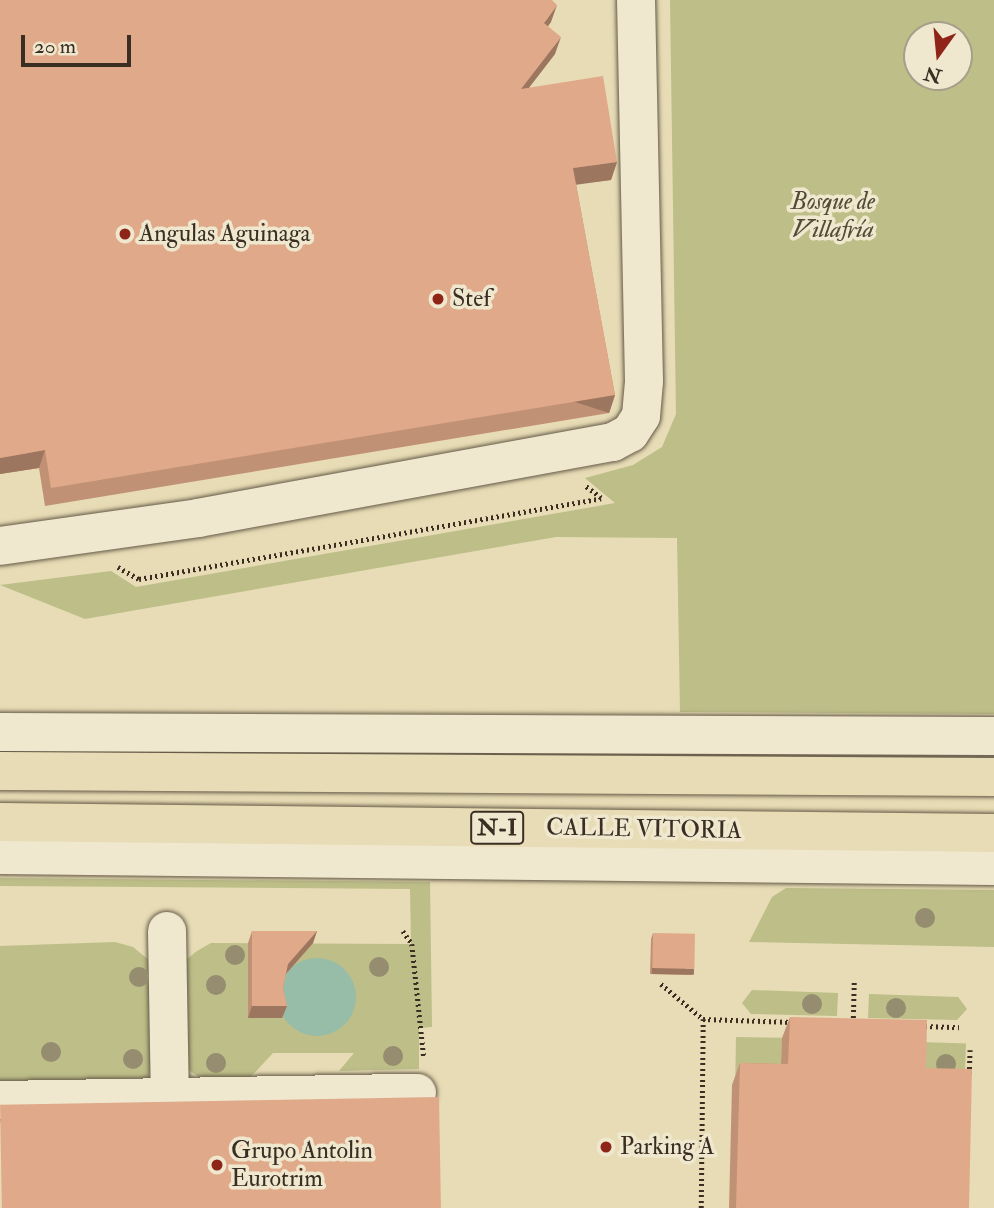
<!DOCTYPE html>
<meta charset="utf-8">
<style>
body{margin:0}
#map{position:relative;width:994px;height:1208px;overflow:hidden;background:#e7dcb5;font-family:"IM FELL Double Pica",serif}
div>[style]{position:absolute}
.green>*{inset:0;background:#bdbe88;transform-origin:0 0}
.water>*{inset:0;background:#97bca8}
.round{border-radius:50%}
.path>*{height:4.5px;margin-top:-2.25px;transform-origin:0;background:repeating-linear-gradient(90deg,#3a2e23 0 2px,transparent 0 5.5px)}
.roads{filter:drop-shadow(0 0 2px #655a48) drop-shadow(0 0 2px #655a48)}
.minor>*{height:38px;margin:-19px;padding:0 19px;transform-origin:19px;border-radius:19px;background:#efe8cf}
.highway>*{height:38px;margin:-19px;padding:0 19px;transform-origin:19px;border-radius:19px;background:#e7dcb5}
.trees>*{width:20px;height:20px;margin:-10px;border-radius:50%;background:#968c70}
.wall>*{inset:0;background:#c19176}
.shaded-wall>*{inset:0;background:#9d7660;transform-origin:0 0}
.building>*{inset:0;background:#e0a989;transform-origin:0 0}
.dots>*{width:19px;height:19px;translate:-50% -50%;box-sizing:border-box;border:4px solid #efe8cf;border-radius:50%}
span{translate:-50% -50%;white-space:nowrap;text-align:center;line-height:1.15;-webkit-text-stroke:7px #efe8cf;paint-order:stroke}
.shield-label span{padding:2px 5px;background:#efe8cf;border:2px solid;border-radius:5px;-webkit-text-stroke-width:0}
.shield-label{font-size:23px;color:#3a2e23;font-weight:700}
.park-label{font-size:24px;color:#544b37;font-style:italic}
.poi-label{font-size:24px;color:#3a2e23}
.left{translate:0 -50%;text-align:left}
.street-label{font-size:24px;color:#3a2e23}
.north{position:absolute;left:903px;top:21px;width:70px;height:70px;box-sizing:border-box;background:#efe8cf;border:2px solid #a79e8a;border-radius:50%;rotate:195deg;font-size:19px;font-weight:700;line-height:28px;text-align:center;color:#3a2e23}
.north::after{content:'';display:block;margin:auto;width:24px;height:32px;background:#8f2418;clip-path:polygon(50% 0,100% 100%,50% 72%,0 100%)}
.scale{position:absolute;left:21px;top:35px;width:110px;height:32px;box-sizing:border-box;border:4px solid #3a2e23;border-top:0;padding-left:9px;font-size:21px;line-height:24px;white-space:nowrap;color:#3a2e23;-webkit-text-stroke:5px #efe8cf;paint-order:stroke}
</style>
<div id="map">
<div class="green">
<i style="clip-path:polygon(evenodd,670px 0,994px 0,994px 714px,680px 712px,677px 538px,556px 537px,85px 619px,0 585px,111px 571px,136px 587px,615px 503px,585px 478px,633px 465px,662px 447px,676px 414px,670px 0,917px 35px,959px 35px,959px 77px,917px 77px,917px 35px)"></i>
<i style="clip-path:polygon(0 878px,430px 882px,432px 1027px,419px 1028px,419px 1069px,339px 1071px,354px 1053px,273px 1053px,246px 1082px,205px 1081px,184px 1067px,186px 960px,197px 951px,211px 943px,411px 944px,410px 889px,0 886px)"></i>
<i style="clip-path:polygon(786px 888px,994px 890px,994px 947px,749px 942px,772px 897px)"></i>
<i style="clip-path:polygon(115px 942px,133px 947px,150px 961px,160px 1049px,147px 1078px,0 1082px,0 946px)"></i>
<i style="clip-path:polygon(752px 990px,838px 993px,837px 1016px,751px 1014px,742px 1003px)"></i>
<i style="clip-path:polygon(869px 994px,958px 997px,967px 1009px,957px 1020px,868px 1018px)"></i>
<i style="left:736px;top:1037px;width:46px;height:47px;rotate:1deg"></i>
<i style="left:920px;top:1042px;width:46px;height:48px;rotate:2deg"></i>
</div>
<div class="water">
<i class="round" style="left:278px;top:958px;width:78px;height:78px"></i>
</div>
<div class="path">
<i style="left:118px;top:567px;width:24px;rotate:30deg"></i>
<i style="left:139px;top:579px;width:469px;rotate:-9.9deg"></i>
<i style="left:601px;top:498px;width:20px;rotate:-143deg"></i>
<i style="left:403px;top:931px;width:16px;rotate:55deg"></i>
<i style="left:412px;top:944px;width:115px;rotate:84deg"></i>
<i style="left:661px;top:984px;width:55px;rotate:39.8deg"></i>
<i style="left:853px;top:1023px;width:42px;rotate:-88.6deg"></i>
<i style="left:925px;top:1026px;width:34px;rotate:2deg"></i>
<i style="left:969px;top:1074px;width:24px;rotate:-88deg"></i>
<i style="left:701px;top:1208px;width:189px;rotate:-89.4deg"></i>
<i style="left:703px;top:1019px;width:90px;rotate:1.9deg"></i>
</div>
<div class="roads">
<div class="minor">
<i style="left:0;top:546px;width:200px;rotate:-8deg"></i>
<i style="left:198px;top:518px;width:422px;rotate:-10.4deg"></i>
<i style="left:613px;top:442px;width:19px;rotate:-28deg"></i>
<i style="left:630px;top:433px;width:20px;rotate:-57deg"></i>
<i style="left:641px;top:416px;width:35px;rotate:-85deg"></i>
<i style="left:644px;top:381px;width:381px;rotate:-91.2deg"></i>
<i style="left:0;top:732px;width:994px;rotate:0.23deg"></i>
<i style="left:0;top:855px;width:994px;rotate:0.63deg"></i>
<i style="left:167px;top:931px;width:166px;rotate:89deg"></i>
<i style="left:0;top:1100px;width:417px;rotate:-1deg"></i>
</div>
<div class="highway">
<i style="left:0;top:771px;width:994px;rotate:0.35deg"></i>
<i style="left:0;top:822px;width:994px;rotate:0.63deg"></i>
</div>
</div>
<div class="trees">
<i style="left:925px;top:918px"></i>
<i style="left:235px;top:955px"></i>
<i style="left:379px;top:967px"></i>
<i style="left:139px;top:977px"></i>
<i style="left:216px;top:985px"></i>
<i style="left:812px;top:1004px"></i>
<i style="left:896px;top:1008px"></i>
<i style="left:51px;top:1052px"></i>
<i style="left:393px;top:1056px"></i>
<i style="left:133px;top:1059px"></i>
<i style="left:216px;top:1063px"></i>
<i style="left:946px;top:1064px"></i>
</div>
<div class="wall">
<i style="clip-path:polygon(0 0,551px 22px,548px 26px,555px 54px,529px 87px,617px 162px,611px 180px,576px 184px,615px 395px,609px 413px,45px 506px,39px 468px,0 474px)"></i>
<i style="clip-path:polygon(252px 931px,317px 931px,313px 943px,286px 974px,283px 988px,287px 1006px,282px 1018px,248px 1018px,248px 943px)"></i>
<i style="clip-path:polygon(653px 933px,692px 975px,650px 974px,651px 939px)"></i>
<i style="clip-path:polygon(790px 1017px,926px 1068px,969px 1208px,729px 1208px,732px 1085px,740px 1063px,781px 1064px,782px 1038px)"></i>
</div>
<div class="shaded-wall">
<i style="clip-path:polygon(557px 5px,551px 22px,538px 40px,544px 23px)"></i>
<i style="clip-path:polygon(561px 37px,555px 54px,515px 106px,521px 89px)"></i>
<i style="clip-path:polygon(617px 162px,611px 180px,567px 186px,573px 168px)"></i>
<i style="left:615px;top:395px;width:19px;height:572px;rotate:108deg"></i>
<i style="clip-path:polygon(45px 450px,39px 468px,0 474px,0 458px)"></i>
<i style="clip-path:polygon(317px 931px,313px 943px,284px 976px,288px 964px)"></i>
<i style="left:652px;top:968px;width:42px;height:6px;rotate:1deg"></i>
<i style="clip-path:polygon(252px 1006px,287px 1006px,282px 1018px,248px 1018px)"></i>
</div>
<div class="building">
<i style="clip-path:polygon(0 0,552px 0,557px 5px,544px 23px,561px 37px,521px 89px,603px 76px,617px 162px,573px 168px,615px 395px,51px 488px,45px 450px,0 458px)"></i>
<i style="clip-path:polygon(252px 931px,317px 931px,288px 964px,283px 988px,287px 1006px,252px 1006px)"></i>
<i style="left:653px;top:933px;width:42px;height:35px;rotate:1deg"></i>
<i style="clip-path:polygon(790px 1017px,927px 1020px,926px 1068px,972px 1069px,969px 1208px,736px 1208px,740px 1063px,788px 1064px)"></i>
<i style="left:439px;top:1097px;width:111px;height:439px;rotate:89deg"></i>
</div>
<div class="dots">
<i style="left:125px;top:234px;background:#8f2418"></i>
<i style="left:438px;top:299px;background:#8f2418"></i>
<i style="left:606px;top:1147px;background:#8f2418"></i>
<i style="left:217px;top:1165px;background:#8f2418"></i>
</div>
<div class="shield-label">
<span style="left:497px;top:828px">N-I</span>
</div>
<div class="park-label">
<span style="left:833px;top:216px">Bosque de<br>Villafría</span>
</div>
<div class="poi-label">
<span class="left" style="left:139px;top:234px">Angulas Aguinaga</span>
<span class="left" style="left:452px;top:299px">Stef</span>
<span class="left" style="left:620px;top:1147px">Parking A</span>
<span class="left" style="left:231px;top:1165px">Grupo Antolin<br>Eurotrim</span>
</div>
<div class="street-label">
<span style="left:644px;top:829px;rotate:1deg">CALLE VITORIA</span>
</div>
<div class="north">N</div>
<div class="scale">20 m</div>
</div>
